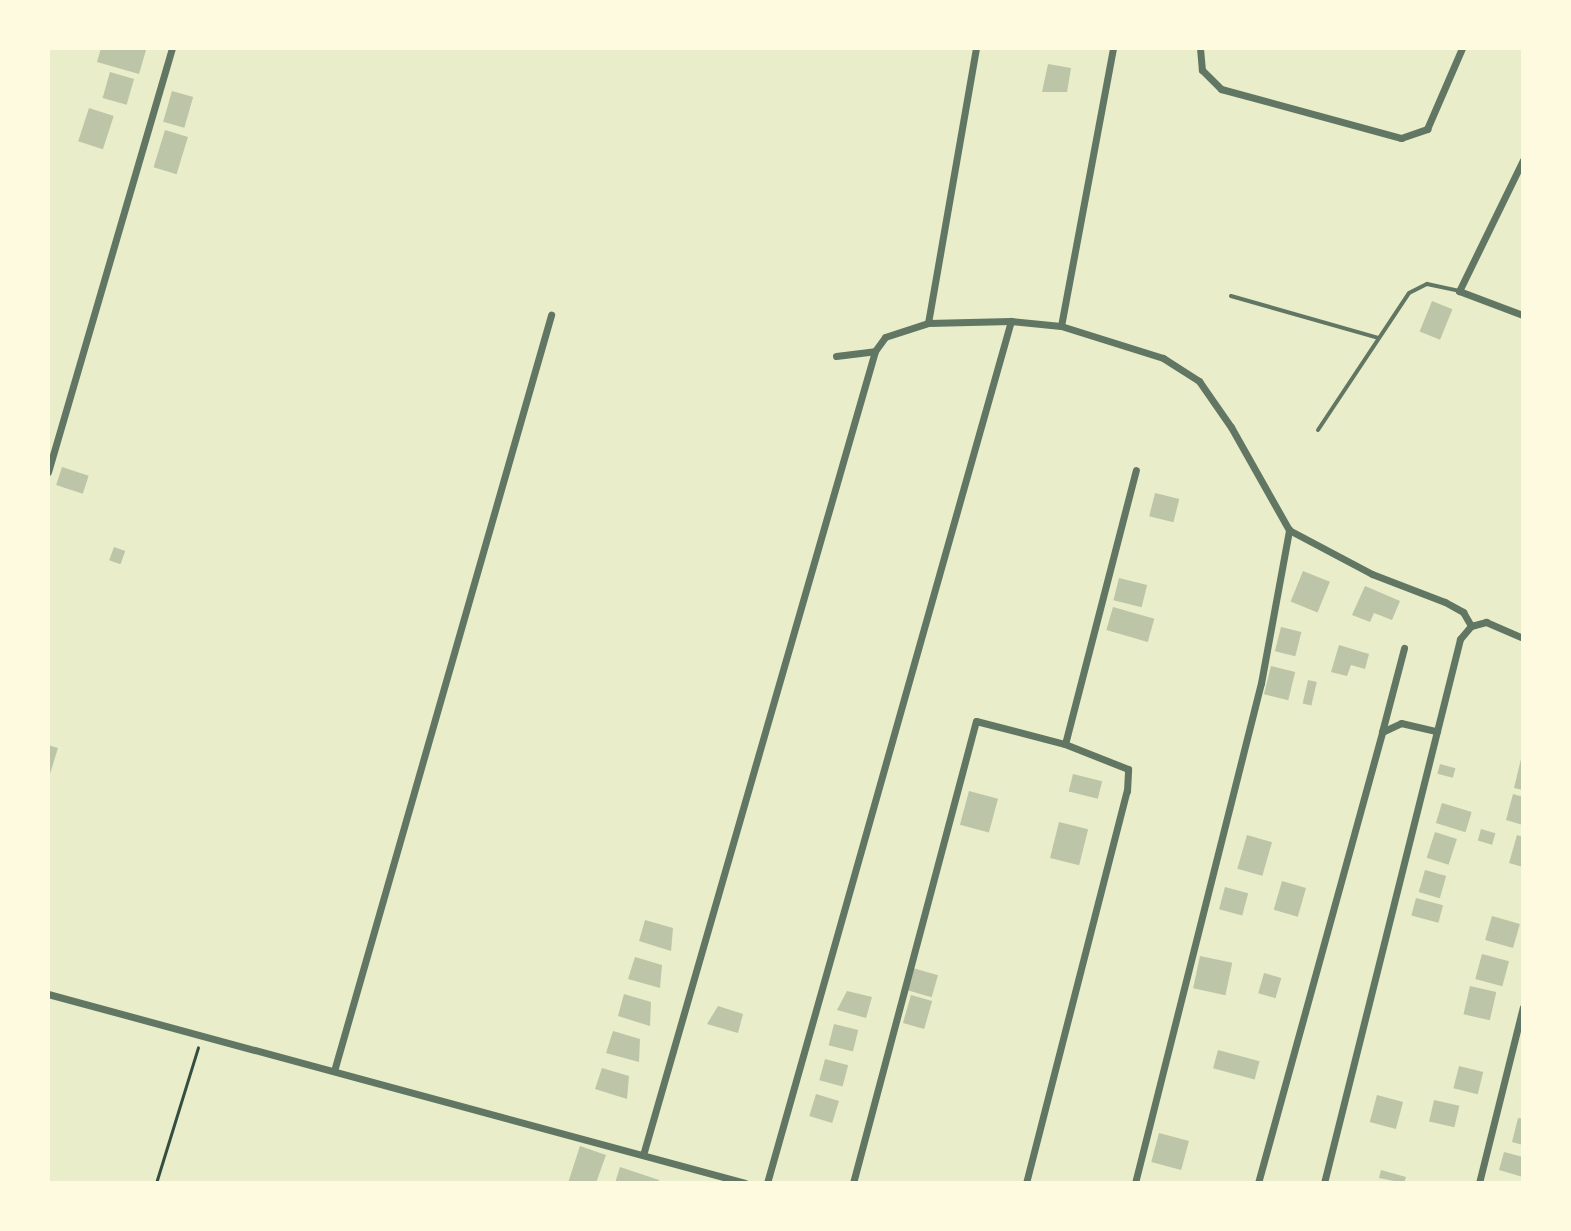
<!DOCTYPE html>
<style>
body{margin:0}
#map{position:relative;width:1571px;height:1231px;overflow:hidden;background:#e9edc9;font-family:Rubik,sans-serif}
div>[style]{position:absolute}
.building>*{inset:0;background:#bcc5a7;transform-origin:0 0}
.path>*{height:3px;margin:-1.5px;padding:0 1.5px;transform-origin:1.5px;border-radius:1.5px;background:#344e41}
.service>*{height:4px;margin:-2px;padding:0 2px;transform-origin:2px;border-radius:2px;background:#617663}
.minor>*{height:7px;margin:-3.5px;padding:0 3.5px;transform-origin:3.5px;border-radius:3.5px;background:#617663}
span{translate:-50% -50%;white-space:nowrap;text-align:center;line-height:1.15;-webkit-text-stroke:6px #fefae0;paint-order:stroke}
.frame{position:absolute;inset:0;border:50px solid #fefae0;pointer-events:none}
</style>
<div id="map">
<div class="building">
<i style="clip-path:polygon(101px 48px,146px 50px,139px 74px,97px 62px)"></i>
<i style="clip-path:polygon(1048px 64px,1071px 68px,1067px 92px,1042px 92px)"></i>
<i style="left:110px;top:72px;width:25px;height:27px;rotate:16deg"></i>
<i style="left:172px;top:91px;width:22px;height:32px;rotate:16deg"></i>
<i style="left:89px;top:108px;width:26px;height:35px;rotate:18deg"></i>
<i style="left:165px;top:130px;width:24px;height:39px;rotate:17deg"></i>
<i style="left:1432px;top:301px;width:22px;height:33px;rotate:22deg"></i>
<i style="left:62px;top:467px;width:28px;height:19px;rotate:18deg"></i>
<i style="left:1155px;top:493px;width:25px;height:24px;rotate:14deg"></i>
<i style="left:114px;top:547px;width:12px;height:14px;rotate:20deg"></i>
<i style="left:1303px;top:571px;width:29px;height:33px;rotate:22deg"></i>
<i style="left:1119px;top:578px;width:29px;height:23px;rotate:14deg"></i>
<i style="clip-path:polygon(1365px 586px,1400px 601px,1392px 620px,1374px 613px,1370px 622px,1352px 615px)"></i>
<i style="left:1113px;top:607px;width:43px;height:24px;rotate:16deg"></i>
<i style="left:1281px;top:627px;width:21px;height:25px;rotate:14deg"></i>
<i style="clip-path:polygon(1339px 645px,1369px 654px,1365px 669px,1351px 665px,1347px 676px,1331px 672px)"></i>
<i style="left:1271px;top:666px;width:25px;height:29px;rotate:14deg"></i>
<i style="left:1308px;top:680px;width:9px;height:24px;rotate:13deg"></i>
<i style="clip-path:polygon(48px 745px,58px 748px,49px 777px,48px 777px)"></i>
<i style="clip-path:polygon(1522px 755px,1523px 756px,1523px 790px,1514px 788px)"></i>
<i style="left:1440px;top:764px;width:16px;height:10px;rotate:15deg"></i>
<i style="left:1073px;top:774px;width:30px;height:18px;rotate:14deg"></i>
<i style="left:969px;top:791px;width:30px;height:35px;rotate:15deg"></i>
<i style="clip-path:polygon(1513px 794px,1523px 797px,1523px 825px,1506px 820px)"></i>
<i style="left:1442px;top:803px;width:31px;height:21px;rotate:17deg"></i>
<i style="left:1059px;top:822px;width:30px;height:37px;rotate:14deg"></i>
<i style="left:1481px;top:829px;width:15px;height:12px;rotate:16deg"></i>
<i style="left:1435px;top:832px;width:23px;height:27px;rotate:18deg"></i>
<i style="left:1247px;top:835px;width:26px;height:35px;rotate:16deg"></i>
<i style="clip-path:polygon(1517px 835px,1523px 837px,1523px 867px,1509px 863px)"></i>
<i style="left:1425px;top:870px;width:22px;height:23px;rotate:16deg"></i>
<i style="left:1282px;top:881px;width:25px;height:30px;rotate:16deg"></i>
<i style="left:1225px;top:887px;width:24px;height:23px;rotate:15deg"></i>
<i style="left:1416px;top:898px;width:28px;height:18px;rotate:15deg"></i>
<i style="left:1492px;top:916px;width:29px;height:25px;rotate:16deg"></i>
<i style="clip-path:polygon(645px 920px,673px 928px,671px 951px,639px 941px)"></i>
<i style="left:1482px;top:954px;width:28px;height:26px;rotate:15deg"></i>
<i style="left:1200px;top:956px;width:33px;height:33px;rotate:12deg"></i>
<i style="clip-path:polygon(635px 957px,662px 965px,660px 988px,628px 979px)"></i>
<i style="left:913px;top:968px;width:26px;height:23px;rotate:16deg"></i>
<i style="left:1264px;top:973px;width:18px;height:21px;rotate:16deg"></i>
<i style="left:1470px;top:986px;width:27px;height:29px;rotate:13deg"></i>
<i style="clip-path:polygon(847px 991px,872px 997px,866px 1018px,837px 1010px)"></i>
<i style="clip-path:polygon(624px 994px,651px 1002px,650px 1026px,618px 1016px)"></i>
<i style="left:911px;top:995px;width:22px;height:29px;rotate:16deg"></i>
<i style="clip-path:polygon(718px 1006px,743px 1014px,738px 1033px,707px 1024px)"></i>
<i style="left:834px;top:1024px;width:25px;height:22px;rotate:14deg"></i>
<i style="clip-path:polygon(613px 1031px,640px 1039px,639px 1062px,606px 1053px)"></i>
<i style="left:1218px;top:1050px;width:43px;height:19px;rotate:15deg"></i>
<i style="left:825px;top:1059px;width:24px;height:22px;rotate:15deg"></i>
<i style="left:1459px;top:1066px;width:25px;height:23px;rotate:14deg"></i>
<i style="clip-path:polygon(602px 1068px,629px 1076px,627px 1099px,595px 1089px)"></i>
<i style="left:816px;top:1094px;width:24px;height:23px;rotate:17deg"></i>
<i style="left:1377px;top:1095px;width:27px;height:28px;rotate:15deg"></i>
<i style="left:1434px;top:1100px;width:26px;height:22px;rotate:13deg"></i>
<i style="clip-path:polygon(1518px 1118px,1523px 1119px,1523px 1145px,1512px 1142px)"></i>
<i style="left:1159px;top:1133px;width:31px;height:30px;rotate:15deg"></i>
<i style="clip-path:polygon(580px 1146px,606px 1155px,596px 1183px,568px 1183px)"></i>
<i style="clip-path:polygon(1504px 1152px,1523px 1157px,1523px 1177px,1499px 1170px)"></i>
<i style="clip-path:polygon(620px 1167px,659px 1180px,658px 1183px,615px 1183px)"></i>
<i style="clip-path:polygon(1381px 1170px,1406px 1177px,1404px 1183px,1379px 1178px)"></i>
</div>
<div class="path">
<i style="left:156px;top:1183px;width:142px;rotate:-72.8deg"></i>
</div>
<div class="service">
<i style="left:1231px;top:296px;width:153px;rotate:15.9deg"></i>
<i style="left:1318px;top:430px;width:164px;rotate:-56.4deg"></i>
<i style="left:1409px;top:293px;width:20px;rotate:-27deg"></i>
<i style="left:1427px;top:284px;width:33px;rotate:12deg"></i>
</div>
<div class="minor">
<i style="left:1200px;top:48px;width:22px;rotate:85deg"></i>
<i style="left:1202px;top:70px;width:27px;rotate:45deg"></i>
<i style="left:1221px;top:89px;width:187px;rotate:15.2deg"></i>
<i style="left:1401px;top:138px;width:28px;rotate:-19deg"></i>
<i style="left:1427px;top:129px;width:88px;rotate:-66.6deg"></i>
<i style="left:1523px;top:160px;width:146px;rotate:116deg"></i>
<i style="left:1459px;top:291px;width:68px;rotate:20.6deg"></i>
<i style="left:928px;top:323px;width:279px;rotate:-80.1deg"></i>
<i style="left:1061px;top:326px;width:283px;rotate:-79.4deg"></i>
<i style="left:836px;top:356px;width:39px;rotate:-7deg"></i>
<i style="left:875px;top:351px;width:17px;rotate:-54deg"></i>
<i style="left:885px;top:337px;width:45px;rotate:-18deg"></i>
<i style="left:928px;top:323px;width:83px;rotate:-1.4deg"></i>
<i style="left:1011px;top:321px;width:50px;rotate:5.7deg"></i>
<i style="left:1061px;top:326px;width:107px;rotate:17.4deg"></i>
<i style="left:1163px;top:358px;width:43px;rotate:32.6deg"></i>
<i style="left:1199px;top:381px;width:56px;rotate:55.2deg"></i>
<i style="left:1231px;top:427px;width:118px;rotate:60.6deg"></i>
<i style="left:48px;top:472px;width:442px;rotate:-73.7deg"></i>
<i style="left:1289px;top:530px;width:94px;rotate:27.9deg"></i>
<i style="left:1372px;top:574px;width:78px;rotate:21deg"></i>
<i style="left:1445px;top:602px;width:21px;rotate:29deg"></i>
<i style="left:1463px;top:612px;width:16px;rotate:60deg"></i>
<i style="left:1471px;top:626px;width:16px;rotate:-15deg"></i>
<i style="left:1486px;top:622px;width:40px;rotate:23.4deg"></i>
<i style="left:1382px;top:732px;width:87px;rotate:-75.3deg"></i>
<i style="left:48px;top:994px;width:722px;rotate:15.17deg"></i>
<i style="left:334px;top:1071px;width:787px;rotate:-73.98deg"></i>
<i style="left:643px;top:1155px;width:837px;rotate:-73.9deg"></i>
<i style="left:767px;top:1183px;width:896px;rotate:-74.2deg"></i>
<i style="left:853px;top:1183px;width:478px;rotate:-75.1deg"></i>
<i style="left:976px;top:721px;width:92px;rotate:14.5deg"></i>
<i style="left:1026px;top:1183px;width:405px;rotate:-75.6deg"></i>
<i style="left:1127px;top:791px;width:22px;rotate:-87deg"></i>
<i style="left:1128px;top:769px;width:68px;rotate:-158.4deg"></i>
<i style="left:1065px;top:744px;width:283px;rotate:-75.5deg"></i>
<i style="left:1135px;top:1183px;width:516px;rotate:-75.86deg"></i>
<i style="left:1261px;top:683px;width:156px;rotate:-79.6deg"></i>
<i style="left:1258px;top:1183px;width:468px;rotate:-74.6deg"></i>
<i style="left:1382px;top:732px;width:21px;rotate:-25deg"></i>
<i style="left:1401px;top:723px;width:37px;rotate:13deg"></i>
<i style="left:1324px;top:1183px;width:561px;rotate:-75.96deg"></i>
<i style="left:1460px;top:639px;width:17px;rotate:-50deg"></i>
<i style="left:1479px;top:1183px;width:181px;rotate:-76deg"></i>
</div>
<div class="frame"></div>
</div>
